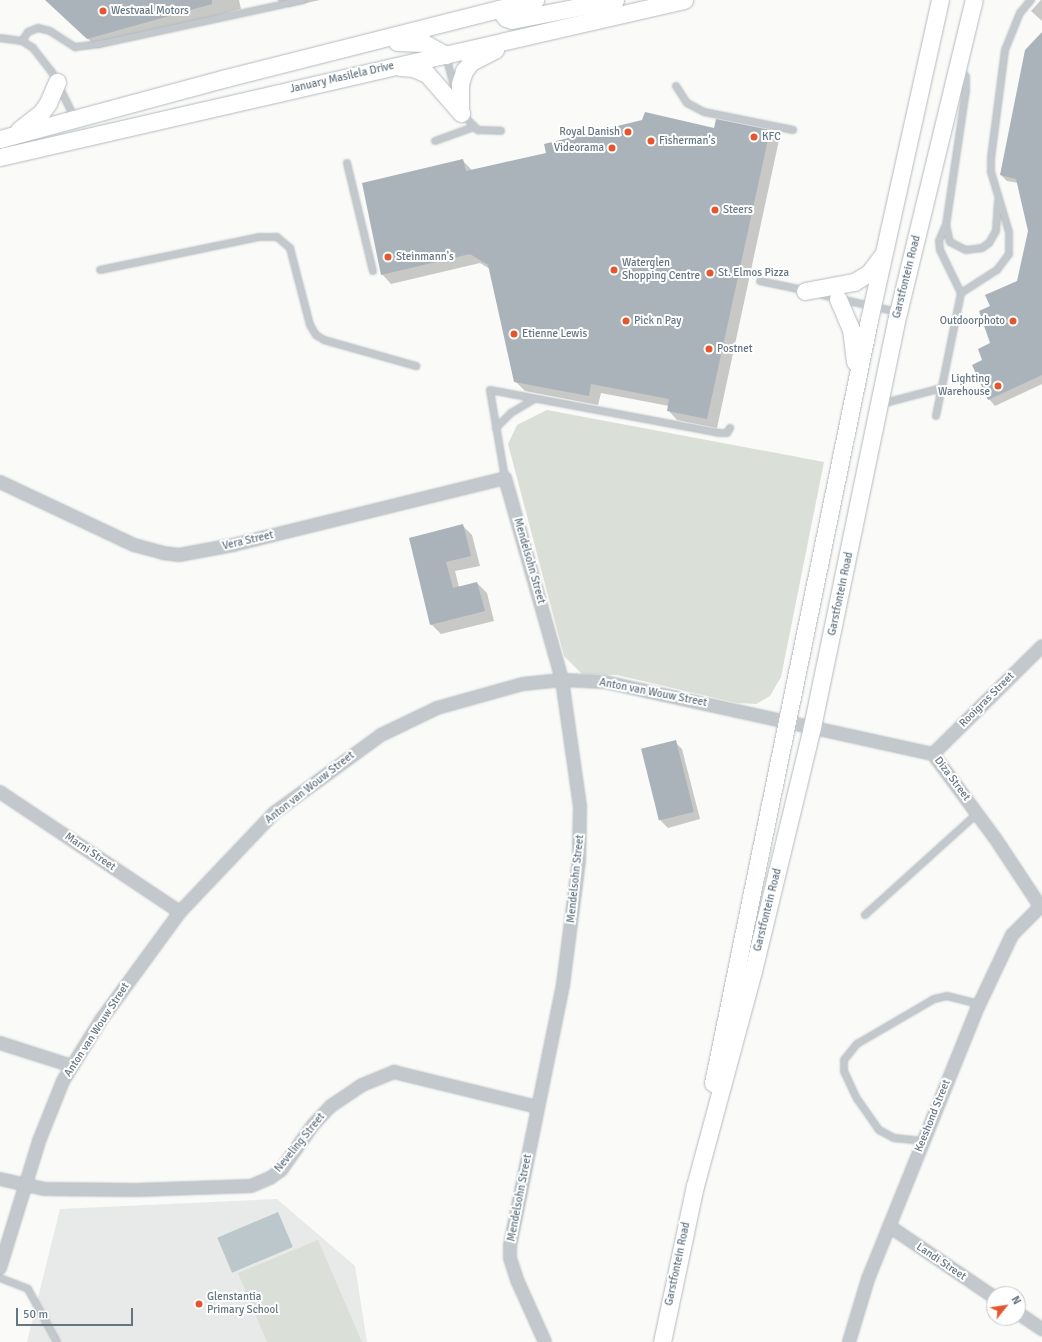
<!DOCTYPE html>
<style>
body{margin:0}
#map{position:relative;width:1042px;height:1342px;overflow:hidden;background:#fafaf8;font-family:Signika,sans-serif}
div>[style]{position:absolute}
.built>*{inset:0;background:#e8e9e9}
.green>*{inset:0;background:#dadfd7}
.water>*{inset:0;background:#bbc7cb;transform-origin:0 0}
.shadow>*{inset:0;background:#0003}
.building>*{inset:0;background:#aab3b9;transform-origin:0 0}
.roads{filter:drop-shadow(0 0 1px #b3babf) drop-shadow(0 0 1px #b3babf)}
.lane>*{height:6px;margin:-3px;padding:0 3px;transform-origin:3px;border-radius:3px;background:#c3c8cc}
.street>*{height:12px;margin:-6px;padding:0 6px;transform-origin:6px;border-radius:6px;background:#c3c8cc}
.secondary>*{height:17px;margin:-8.5px;padding:0 8.5px;transform-origin:8.5px;border-radius:8.5px;background:#fff}
.dots>*{width:11px;height:11px;translate:-50% -50%;box-sizing:border-box;border:2px solid #fff;border-radius:50%}
span{translate:-50% -50%;white-space:nowrap;text-align:center;line-height:1.15;-webkit-text-stroke:4px #fff;paint-order:stroke}
.poi-label{font-size:11px;color:#657683}
.left{translate:0 -50%;text-align:left}
.right{translate:-100% -50%;text-align:right}
.street-label{font-size:11px;color:#657683}
.north{position:absolute;left:986px;top:1286px;width:40px;height:40px;box-sizing:border-box;background:#fff;border:1px solid #c1c8cd;border-radius:50%;rotate:60deg;font-size:11px;font-weight:700;line-height:16px;text-align:center;color:#657683}
.north::after{content:'';display:block;margin:auto;width:14px;height:18px;background:#e4572e;clip-path:polygon(50% 0,100% 100%,50% 72%,0 100%)}
.scale{position:absolute;left:16px;top:1308px;width:117px;height:18px;box-sizing:border-box;border:2px solid #657683;border-top:0;padding-left:5px;font-size:12px;line-height:14px;white-space:nowrap;color:#657683;-webkit-text-stroke:3px #fff;paint-order:stroke}
</style>
<div id="map">
<div class="built">
<i style="clip-path:polygon(277px 1199px,355px 1266px,367px 1342px,27px 1342px,60px 1209px)"></i>
</div>
<div class="green">
<i style="clip-path:polygon(547px 410px,824px 462px,781px 677px,770px 696px,756px 704px,737px 703px,617px 675px,582px 674px,564px 656px,508px 444px,517px 425px)"></i>
<i style="clip-path:polygon(318px 1240px,362px 1342px,267px 1342px,238px 1273px)"></i>
</div>
<div class="water">
<i style="left:278px;top:1212px;width:38px;height:66px;rotate:67deg"></i>
</div>
<div class="shadow">
<i style="clip-path:polygon(46px 0,239px 0,241px 9px,98px 48px)"></i>
<i style="clip-path:polygon(277px 0,320px 0,288px 7px)"></i>
<i style="clip-path:polygon(1041px 0,1042px 0,1042px 21px,1031px 11px)"></i>
<i style="clip-path:polygon(1042px 34px,1042px 384px,995px 406px,989px 399px,983px 361px,992px 344px,991px 306px,1018px 281px,1029px 231px,1018px 183px,1007px 181px,1001px 175px)"></i>
<i style="clip-path:polygon(715px 129px,769px 131px,779px 140px,717px 428px,677px 420px,668px 410px,669px 406px,601px 393px,598px 405px,525px 391px,515px 381px,490px 269px,480px 263px,391px 284px,382px 274px,463px 161px,472px 170px)"></i>
<i style="clip-path:polygon(463px 526px,472px 535px,480px 566px,455px 571px,459px 587px,477px 583px,487px 593px,494px 621px,441px 634px,431px 624px,410px 538px)"></i>
<i style="clip-path:polygon(675px 742px,682px 749px,700px 819px,668px 828px,661px 821px)"></i>
</div>
<div class="building">
<i style="clip-path:polygon(45px 0,212px 0,212px 4px,87px 39px)"></i>
<i style="clip-path:polygon(1042px 32px,1042px 375px,988px 400px,972px 365px,982px 360px,978px 349px,990px 343px,979px 311px,990px 306px,985px 295px,1017px 281px,1028px 231px,1016px 179px,1000px 175px,1025px 50px)"></i>
<i style="clip-path:polygon(645px 112px,714px 128px,716px 119px,770px 130px,707px 419px,667px 411px,669px 399px,591px 384px,589px 396px,514px 382px,488px 265px,470px 254px,381px 275px,362px 183px,463px 159px,466px 171px,546px 153px,544px 144px,642px 120px)"></i>
<i style="clip-path:polygon(463px 524px,471px 556px,446px 562px,453px 588px,477px 582px,485px 611px,430px 625px,409px 538px)"></i>
<i style="left:676px;top:740px;width:74px;height:36px;rotate:76deg"></i>
</div>
<div class="roads">
<div class="lane">
<i style="left:0;top:38px;width:22px;rotate:8deg"></i>
<i style="left:22px;top:41px;width:13px;rotate:32deg"></i>
<i style="left:33px;top:48px;width:31px;rotate:52deg"></i>
<i style="left:52px;top:72px;width:50px;rotate:63.9deg"></i>
<i style="left:22px;top:41px;width:11px;rotate:-56deg"></i>
<i style="left:28px;top:32px;width:11px;rotate:-22deg"></i>
<i style="left:38px;top:28px;width:12px;rotate:14deg"></i>
<i style="left:50px;top:31px;width:30px;rotate:33deg"></i>
<i style="left:75px;top:47px;width:25px;rotate:-7deg"></i>
<i style="left:100px;top:44px;width:208px;rotate:-12.2deg"></i>
<i style="left:446px;top:56px;width:31px;rotate:75deg"></i>
<i style="left:961px;top:68px;width:10px;rotate:61deg"></i>
<i style="left:966px;top:77px;width:13px;rotate:90deg"></i>
<i style="left:966px;top:90px;width:136px;rotate:98.4deg"></i>
<i style="left:946px;top:225px;width:17px;rotate:77deg"></i>
<i style="left:950px;top:242px;width:18px;rotate:27deg"></i>
<i style="left:966px;top:250px;width:16px;rotate:-7deg"></i>
<i style="left:982px;top:248px;width:9px;rotate:-36deg"></i>
<i style="left:989px;top:243px;width:14px;rotate:-60deg"></i>
<i style="left:996px;top:231px;width:30px;rotate:-86deg"></i>
<i style="left:676px;top:86px;width:20px;rotate:57deg"></i>
<i style="left:687px;top:103px;width:19px;rotate:28deg"></i>
<i style="left:704px;top:112px;width:91px;rotate:11.4deg"></i>
<i style="left:462px;top:114px;width:23px;rotate:45deg"></i>
<i style="left:478px;top:130px;width:23px;rotate:2deg"></i>
<i style="left:435px;top:141px;width:41px;rotate:-19.7deg"></i>
<i style="left:347px;top:163px;width:111px;rotate:76.5deg"></i>
<i style="left:100px;top:270px;width:162px;rotate:-11.7deg"></i>
<i style="left:259px;top:237px;width:18px"></i>
<i style="left:277px;top:237px;width:17px;rotate:40deg"></i>
<i style="left:290px;top:248px;width:80px;rotate:75.4deg"></i>
<i style="left:310px;top:325px;width:12px;rotate:59deg"></i>
<i style="left:316px;top:335px;width:9px;rotate:32deg"></i>
<i style="left:324px;top:340px;width:96px;rotate:15.8deg"></i>
<i style="left:760px;top:281px;width:44px;rotate:11.8deg"></i>
<i style="left:961px;top:293px;width:43px;rotate:-32.6deg"></i>
<i style="left:997px;top:270px;width:20px;rotate:-53deg"></i>
<i style="left:1009px;top:254px;width:22px;rotate:-90deg"></i>
<i style="left:1009px;top:232px;width:63px;rotate:-106.7deg"></i>
<i style="left:991px;top:172px;width:14px;rotate:-90deg"></i>
<i style="left:991px;top:158px;width:109px;rotate:-82.6deg"></i>
<i style="left:1005px;top:50px;width:40px;rotate:-68deg"></i>
<i style="left:1020px;top:13px;width:17px;rotate:-50deg"></i>
<i style="left:818px;top:294px;width:81px;rotate:12.8deg"></i>
<i style="left:881px;top:404px;width:63px;rotate:-14.7deg"></i>
<i style="left:936px;top:416px;width:126px;rotate:-78.5deg"></i>
<i style="left:961px;top:293px;width:48px;rotate:-116deg"></i>
<i style="left:940px;top:250px;width:9px;rotate:-96deg"></i>
<i style="left:939px;top:241px;width:15px;rotate:-67deg"></i>
<i style="left:496px;top:428px;width:21px;rotate:-45deg"></i>
<i style="left:511px;top:413px;width:27px;rotate:-31deg"></i>
<i style="left:505px;top:478px;width:89px;rotate:-99.7deg"></i>
<i style="left:490px;top:390px;width:233px;rotate:10.6deg"></i>
<i style="left:719px;top:433px;width:8px"></i>
<i style="left:727px;top:433px;width:6px;rotate:-59deg"></i>
<i style="left:865px;top:915px;width:152px;rotate:-42.1deg"></i>
<i style="left:923px;top:1141px;width:29px;rotate:-174deg"></i>
<i style="left:894px;top:1138px;width:17px;rotate:-152deg"></i>
<i style="left:879px;top:1130px;width:38px;rotate:-125deg"></i>
<i style="left:857px;top:1099px;width:31px;rotate:-115deg"></i>
<i style="left:844px;top:1071px;width:11px;rotate:-90deg"></i>
<i style="left:844px;top:1060px;width:21px;rotate:-51deg"></i>
<i style="left:857px;top:1044px;width:89px;rotate:-30.3deg"></i>
<i style="left:934px;top:999px;width:13px;rotate:-13deg"></i>
<i style="left:947px;top:996px;width:33px;rotate:14deg"></i>
<i style="left:0;top:1278px;width:30px;rotate:21deg"></i>
<i style="left:28px;top:1289px;width:60px;rotate:61.3deg"></i>
</div>
<div class="street">
<i style="left:0;top:482px;width:148px;rotate:25.2deg"></i>
<i style="left:134px;top:545px;width:30px;rotate:15deg"></i>
<i style="left:163px;top:553px;width:16px;rotate:7deg"></i>
<i style="left:179px;top:555px;width:55px;rotate:-10.5deg"></i>
<i style="left:233px;top:545px;width:280px;rotate:-13.8deg"></i>
<i style="left:505px;top:478px;width:210px;rotate:74.2deg"></i>
<i style="left:562px;top:680px;width:128px;rotate:81.9deg"></i>
<i style="left:580px;top:807px;width:53px;rotate:91.1deg"></i>
<i style="left:579px;top:860px;width:126px;rotate:97.3deg"></i>
<i style="left:563px;top:985px;width:265px;rotate:101.5deg"></i>
<i style="left:510px;top:1245px;width:13px;rotate:90deg"></i>
<i style="left:510px;top:1258px;width:25px;rotate:72deg"></i>
<i style="left:518px;top:1282px;width:66px;rotate:65.8deg"></i>
<i style="left:933px;top:754px;width:153px;rotate:-44.7deg"></i>
<i style="left:0;top:792px;width:216px;rotate:33.7deg"></i>
<i style="left:0;top:1043px;width:76px;rotate:17.7deg"></i>
<i style="left:0;top:1179px;width:45px;rotate:12.8deg"></i>
<i style="left:44px;top:1189px;width:92px;rotate:0.6deg"></i>
<i style="left:136px;top:1190px;width:115px;rotate:-2deg"></i>
<i style="left:251px;top:1186px;width:21px;rotate:-23deg"></i>
<i style="left:270px;top:1178px;width:14px;rotate:-36deg"></i>
<i style="left:281px;top:1170px;width:55px;rotate:-54.6deg"></i>
<i style="left:313px;top:1125px;width:26px;rotate:-47deg"></i>
<i style="left:331px;top:1106px;width:37px;rotate:-34deg"></i>
<i style="left:362px;top:1085px;width:35px;rotate:-22deg"></i>
<i style="left:394px;top:1072px;width:148px;rotate:13.7deg"></i>
<i style="left:889px;top:1226px;width:127px;rotate:34.1deg"></i>
<i style="left:0;top:1268px;width:133px;rotate:-72.9deg"></i>
<i style="left:39px;top:1141px;width:65px;rotate:-68.2deg"></i>
<i style="left:63px;top:1081px;width:72px;rotate:-58.1deg"></i>
<i style="left:101px;top:1020px;width:134px;rotate:-53.8deg"></i>
<i style="left:180px;top:912px;width:137px;rotate:-46.5deg"></i>
<i style="left:274px;top:813px;width:132px;rotate:-36.1deg"></i>
<i style="left:381px;top:735px;width:62px;rotate:-25.7deg"></i>
<i style="left:437px;top:708px;width:89px;rotate:-15.6deg"></i>
<i style="left:523px;top:684px;width:39px;rotate:-6deg"></i>
<i style="left:562px;top:680px;width:43px;rotate:2.7deg"></i>
<i style="left:605px;top:682px;width:336px;rotate:12.4deg"></i>
<i style="left:933px;top:754px;width:104px;rotate:53.6deg"></i>
<i style="left:995px;top:838px;width:82px;rotate:56.5deg"></i>
<i style="left:1018px;top:1313px;width:29px;rotate:34deg"></i>
<i style="left:849px;top:1342px;width:66px;rotate:-73.2deg"></i>
<i style="left:868px;top:1279px;width:293px;rotate:-68deg"></i>
<i style="left:978px;top:1007px;width:80px;rotate:-64.7deg"></i>
<i style="left:1012px;top:935px;width:42px;rotate:-45deg"></i>
</div>
<div class="secondary">
<i style="left:499px;top:9px;width:11px;rotate:52deg"></i>
<i style="left:506px;top:18px;width:6px;rotate:18deg"></i>
<i style="left:512px;top:20px;width:105px;rotate:-11deg"></i>
<i style="left:397px;top:42px;width:27px;rotate:2deg"></i>
<i style="left:424px;top:43px;width:25px;rotate:29deg"></i>
<i style="left:400px;top:67px;width:13px;rotate:4deg"></i>
<i style="left:413px;top:68px;width:15px;rotate:23deg"></i>
<i style="left:427px;top:74px;width:52px;rotate:48.9deg"></i>
<i style="left:460px;top:108px;width:24px;rotate:-90deg"></i>
<i style="left:460px;top:84px;width:14px;rotate:-73deg"></i>
<i style="left:464px;top:71px;width:11px;rotate:-52deg"></i>
<i style="left:471px;top:62px;width:27px;rotate:-27deg"></i>
<i style="left:19px;top:130px;width:28px;rotate:-38deg"></i>
<i style="left:41px;top:113px;width:12px;rotate:-55deg"></i>
<i style="left:48px;top:103px;width:23px;rotate:-67deg"></i>
<i style="left:0;top:139px;width:234px;rotate:-15.1deg"></i>
<i style="left:226px;top:78px;width:319px;rotate:-14.2deg"></i>
<i style="left:0;top:157px;width:702px;rotate:-12.93deg"></i>
<i style="left:805px;top:291px;width:50px;rotate:-10.4deg"></i>
<i style="left:854px;top:282px;width:17px;rotate:-31deg"></i>
<i style="left:869px;top:273px;width:20px;rotate:-53deg"></i>
<i style="left:838px;top:299px;width:33px;rotate:67deg"></i>
<i style="left:851px;top:329px;width:33px;rotate:83deg"></i>
<i style="left:713px;top:1083px;width:779px;rotate:-78.44deg"></i>
<i style="left:869px;top:320px;width:328px;rotate:-77.5deg"></i>
<i style="left:662px;top:1342px;width:159px;rotate:-78.1deg"></i>
<i style="left:695px;top:1186px;width:223px;rotate:-74.9deg"></i>
<i style="left:753px;top:971px;width:251px;rotate:-76.4deg"></i>
<i style="left:812px;top:727px;width:423px;rotate:-78.3deg"></i>
<i style="left:898px;top:313px;width:322px;rotate:-76.4deg"></i>
</div>
</div>
<div class="dots">
<i style="left:103px;top:11px;background:#e4572e"></i>
<i style="left:628px;top:132px;background:#e4572e"></i>
<i style="left:754px;top:137px;background:#e4572e"></i>
<i style="left:651px;top:141px;background:#e4572e"></i>
<i style="left:612px;top:148px;background:#e4572e"></i>
<i style="left:715px;top:210px;background:#e4572e"></i>
<i style="left:388px;top:257px;background:#e4572e"></i>
<i style="left:614px;top:270px;background:#e4572e"></i>
<i style="left:710px;top:273px;background:#e4572e"></i>
<i style="left:626px;top:321px;background:#e4572e"></i>
<i style="left:1013px;top:321px;background:#e4572e"></i>
<i style="left:514px;top:334px;background:#e4572e"></i>
<i style="left:709px;top:349px;background:#e4572e"></i>
<i style="left:998px;top:386px;background:#e4572e"></i>
<i style="left:199px;top:1304px;background:#e4572e"></i>
</div>
<div class="poi-label">
<span class="left" style="left:111px;top:11px">Westvaal Motors</span>
<span class="right" style="left:620px;top:132px">Royal Danish</span>
<span class="left" style="left:762px;top:137px">KFC</span>
<span class="left" style="left:659px;top:141px">Fisherman's</span>
<span class="right" style="left:604px;top:148px">Videorama</span>
<span class="left" style="left:723px;top:210px">Steers</span>
<span class="left" style="left:396px;top:257px">Steinmann's</span>
<span class="left" style="left:622px;top:270px">Waterglen<br>Shopping Centre</span>
<span class="left" style="left:718px;top:273px">St. Elmos Pizza</span>
<span class="left" style="left:634px;top:321px">Pick n Pay</span>
<span class="right" style="left:1005px;top:321px">Outdoorphoto</span>
<span class="left" style="left:522px;top:334px">Etienne Lewis</span>
<span class="left" style="left:717px;top:349px">Postnet</span>
<span class="right" style="left:990px;top:386px">Lighting<br>Warehouse</span>
<span class="left" style="left:207px;top:1304px">Glenstantia<br>Primary School</span>
</div>
<div class="street-label">
<span style="left:342px;top:78px;rotate:-13deg">January Masilela Drive</span>
<span style="left:907px;top:277px;rotate:-76deg">Garstfontein Road</span>
<span style="left:248px;top:541px;rotate:-13deg">Vera Street</span>
<span style="left:529px;top:561px;rotate:74deg">Mendelsohn Street</span>
<span style="left:841px;top:594px;rotate:-78deg">Garstfontein Road</span>
<span style="left:653px;top:693px;rotate:11deg">Anton van Wouw Street</span>
<span style="left:987px;top:700px;rotate:-45deg">Rooigras Street</span>
<span style="left:952px;top:779px;rotate:53deg">Diza Street</span>
<span style="left:310px;top:788px;rotate:-38deg">Anton van Wouw Street</span>
<span style="left:90px;top:852px;rotate:34deg">Marni Street</span>
<span style="left:576px;top:879px;rotate:-84deg">Mendelsohn Street</span>
<span style="left:768px;top:910px;rotate:-76deg">Garstfontein Road</span>
<span style="left:97px;top:1030px;rotate:-57deg">Anton van Wouw Street</span>
<span style="left:933px;top:1116px;rotate:-68deg">Keeshond Street</span>
<span style="left:300px;top:1143px;rotate:-51deg">Neveling Street</span>
<span style="left:520px;top:1198px;rotate:-79deg">Mendelsohn Street</span>
<span style="left:941px;top:1262px;rotate:34deg">Landi Street</span>
<span style="left:678px;top:1264px;rotate:-78deg">Garstfontein Road</span>
</div>
<div class="north">N</div>
<div class="scale">50 m</div>
</div>
